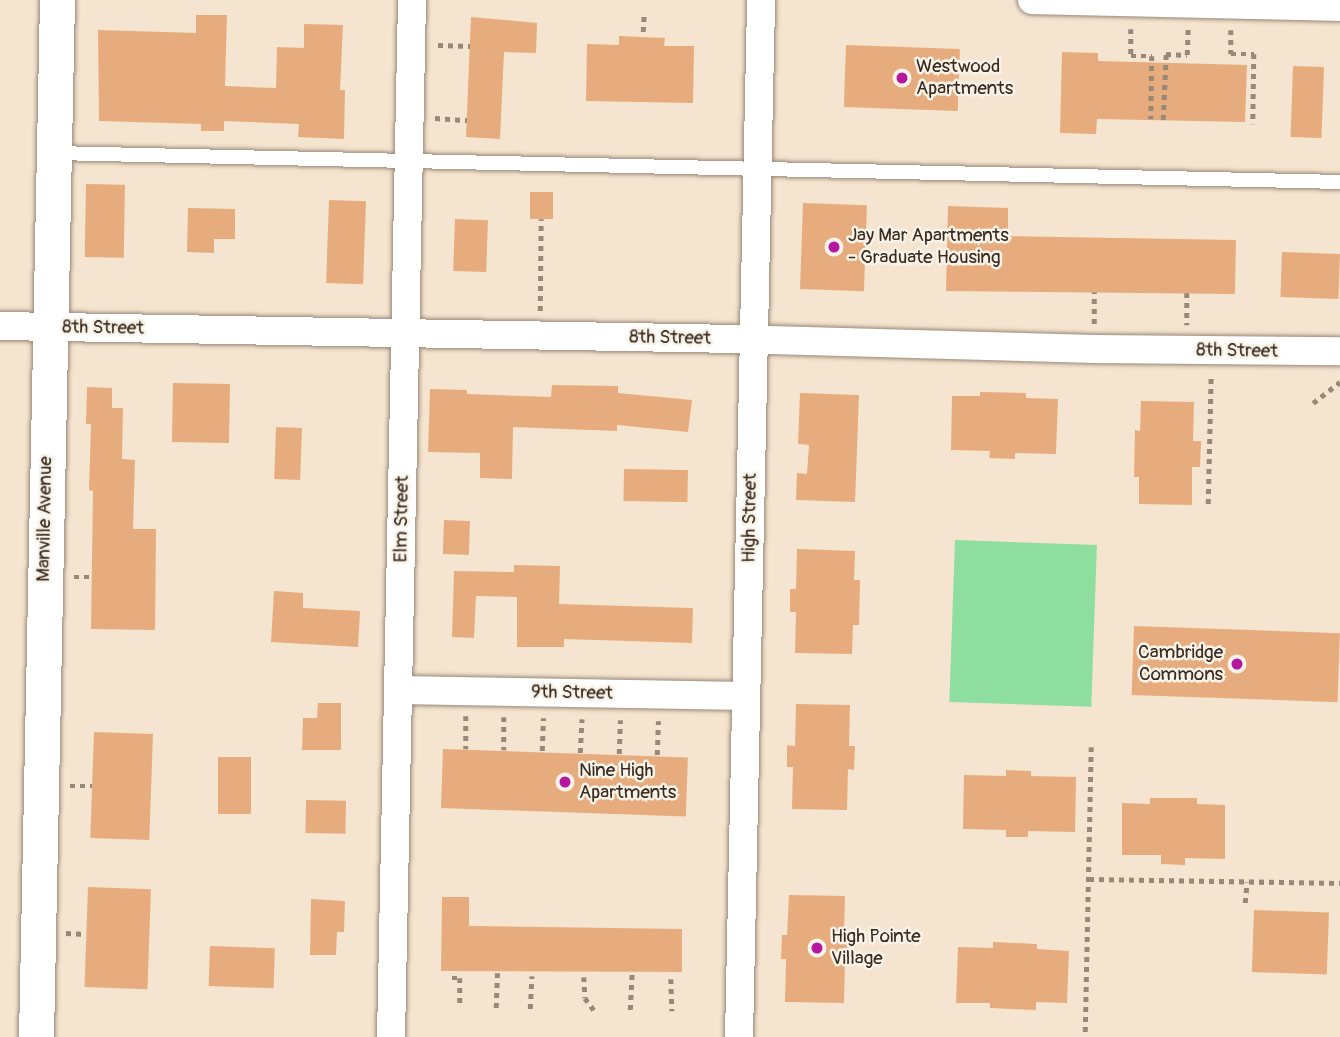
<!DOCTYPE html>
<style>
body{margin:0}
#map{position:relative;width:1340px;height:1037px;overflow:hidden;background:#f5e5d0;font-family:Pangolin,sans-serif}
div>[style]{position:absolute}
.green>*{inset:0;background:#8dde9f;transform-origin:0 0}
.building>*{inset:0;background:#e7ac7e;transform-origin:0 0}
.path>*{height:4.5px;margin-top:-2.25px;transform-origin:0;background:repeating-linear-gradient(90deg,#988877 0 5px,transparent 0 10px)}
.roads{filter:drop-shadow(0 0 2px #988877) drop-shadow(0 0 2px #988877)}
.service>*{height:14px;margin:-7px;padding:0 7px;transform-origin:7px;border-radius:7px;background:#fff}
.minor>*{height:28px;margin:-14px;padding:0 14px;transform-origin:14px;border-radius:14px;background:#fff}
.tertiary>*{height:35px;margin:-17.5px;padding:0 17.5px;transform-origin:17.5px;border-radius:17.5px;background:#fff}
.dots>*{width:19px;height:19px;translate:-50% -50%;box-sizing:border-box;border:4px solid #f7f3e8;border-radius:50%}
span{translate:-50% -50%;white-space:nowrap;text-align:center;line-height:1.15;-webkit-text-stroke:5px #f7f3e8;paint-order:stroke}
.poi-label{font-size:19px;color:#3b2a1e}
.left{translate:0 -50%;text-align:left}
.right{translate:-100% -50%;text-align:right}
.street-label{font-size:19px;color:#3b2a1e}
</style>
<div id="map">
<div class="green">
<i style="left:955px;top:540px;width:142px;height:162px;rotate:2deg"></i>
</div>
<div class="building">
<i style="clip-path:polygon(196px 15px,227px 15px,225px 86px,276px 88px,277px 47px,304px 48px,304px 24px,343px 25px,340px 90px,345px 90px,344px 139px,298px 137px,299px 124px,224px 121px,224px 131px,201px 131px,201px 124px,99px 121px,98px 30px,196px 33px)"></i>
<i style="clip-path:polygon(471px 17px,537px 23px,536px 53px,504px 52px,500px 139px,466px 137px)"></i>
<i style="clip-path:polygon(619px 36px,665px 38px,664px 46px,694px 46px,693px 103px,586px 101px,587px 44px,619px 45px)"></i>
<i style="left:846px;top:45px;width:114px;height:62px;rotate:2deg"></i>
<i style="clip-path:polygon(1062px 52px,1098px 53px,1098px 61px,1247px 65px,1245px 122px,1097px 119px,1096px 134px,1060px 133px)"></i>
<i style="left:1293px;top:66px;width:31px;height:71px;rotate:2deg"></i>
<i style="left:86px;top:184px;width:39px;height:73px;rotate:1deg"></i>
<i style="left:530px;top:192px;width:23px;height:27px"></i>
<i style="left:329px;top:200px;width:37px;height:83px;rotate:2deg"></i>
<i style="left:803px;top:203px;width:64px;height:86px;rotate:2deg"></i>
<i style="clip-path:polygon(948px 206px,1008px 208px,1008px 236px,1236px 240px,1235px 294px,946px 291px)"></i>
<i style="clip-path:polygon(188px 208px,235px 209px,235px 239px,214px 239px,214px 253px,187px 252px)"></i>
<i style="left:455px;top:219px;width:33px;height:52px;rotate:2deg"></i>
<i style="left:1282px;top:252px;width:58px;height:45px;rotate:2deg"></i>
<i style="left:173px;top:383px;width:57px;height:59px;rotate:1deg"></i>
<i style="clip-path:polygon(552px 385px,618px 386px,618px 393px,692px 400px,688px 432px,617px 425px,617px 431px,513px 427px,512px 479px,480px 478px,480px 453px,428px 452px,430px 389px,467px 390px,467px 394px,551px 397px)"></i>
<i style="clip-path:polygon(87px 387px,112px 388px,112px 408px,123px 408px,122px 459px,135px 460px,133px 529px,156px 529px,155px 630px,91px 629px,93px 491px,89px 490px,91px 424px,86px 424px)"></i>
<i style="clip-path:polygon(980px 392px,1026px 393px,1026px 398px,1058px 399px,1056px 454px,1015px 453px,1015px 459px,989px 458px,990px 451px,951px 450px,952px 396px,980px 396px)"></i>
<i style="clip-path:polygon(800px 393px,859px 395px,855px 502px,796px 500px,797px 473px,807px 474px,809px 445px,798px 444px)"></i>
<i style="clip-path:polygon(1141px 401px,1194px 402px,1193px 441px,1201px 441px,1200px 467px,1192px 467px,1192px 505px,1139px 504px,1139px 477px,1134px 477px,1135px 430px,1140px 431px)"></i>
<i style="left:276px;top:427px;width:26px;height:52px;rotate:2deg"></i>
<i style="left:624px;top:469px;width:64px;height:32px;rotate:1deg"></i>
<i style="left:444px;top:520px;width:26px;height:34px;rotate:2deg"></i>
<i style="clip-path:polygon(797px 549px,855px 551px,854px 580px,860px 580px,859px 625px,853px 625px,852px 654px,795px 653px,796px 612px,790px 612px,790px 589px,796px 589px)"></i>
<i style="clip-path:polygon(514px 565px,560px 566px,559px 604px,693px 608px,692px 643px,564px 639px,564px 647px,517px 647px,517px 597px,476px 596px,474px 638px,452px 637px,454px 571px,514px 572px)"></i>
<i style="clip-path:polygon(274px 591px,303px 593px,303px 608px,360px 611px,358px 647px,271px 642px)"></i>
<i style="left:1134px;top:626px;width:206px;height:69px;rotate:2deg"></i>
<i style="clip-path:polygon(318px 703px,341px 703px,341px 750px,302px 750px,303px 718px,317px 718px)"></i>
<i style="clip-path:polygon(796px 704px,850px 705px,849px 746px,855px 746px,854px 770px,848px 769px,847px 810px,792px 809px,793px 767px,787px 767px,787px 745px,795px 746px)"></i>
<i style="left:94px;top:732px;width:59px;height:106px;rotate:2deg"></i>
<i style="left:443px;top:749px;width:245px;height:59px;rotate:2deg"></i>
<i style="left:218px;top:757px;width:33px;height:57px"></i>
<i style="clip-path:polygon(1006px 770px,1031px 771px,1031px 776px,1076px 777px,1075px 832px,1028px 831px,1028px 837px,1006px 837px,1006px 830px,963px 829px,964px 775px,1006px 776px)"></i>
<i style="clip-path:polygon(1150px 798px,1197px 798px,1197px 804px,1225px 805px,1225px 859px,1185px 858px,1185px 865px,1161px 864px,1161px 855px,1122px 855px,1122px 803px,1150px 804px)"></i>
<i style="left:306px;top:800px;width:40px;height:33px;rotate:1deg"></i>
<i style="left:88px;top:887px;width:63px;height:100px;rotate:2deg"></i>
<i style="clip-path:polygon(789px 895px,845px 896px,844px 936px,852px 936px,852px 961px,845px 960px,844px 1003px,785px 1002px,786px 959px,781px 959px,782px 935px,787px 935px)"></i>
<i style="clip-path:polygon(442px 897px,469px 897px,469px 926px,682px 929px,682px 972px,441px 971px)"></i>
<i style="clip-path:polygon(311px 899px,345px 901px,344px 932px,337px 932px,336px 955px,310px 955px)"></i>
<i style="left:1254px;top:910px;width:75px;height:62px;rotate:2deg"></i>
<i style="clip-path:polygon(993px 942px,1037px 944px,1037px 949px,1069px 951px,1067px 1003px,1036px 1002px,1036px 1010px,990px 1008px,990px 1003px,956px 1003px,958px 947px,993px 948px)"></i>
<i style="left:210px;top:946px;width:65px;height:40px;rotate:2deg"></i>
</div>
<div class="path">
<i style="left:1131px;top:29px;width:27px;rotate:90deg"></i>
<i style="left:1131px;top:56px;width:21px"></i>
<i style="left:1152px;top:56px;width:63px;rotate:90.9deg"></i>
<i style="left:1231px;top:30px;width:24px;rotate:90deg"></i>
<i style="left:1231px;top:54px;width:23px"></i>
<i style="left:1254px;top:54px;width:70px;rotate:90.8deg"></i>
<i style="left:643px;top:32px;width:18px;rotate:-87deg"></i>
<i style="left:438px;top:45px;width:32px;rotate:2deg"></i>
<i style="left:435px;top:118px;width:32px;rotate:4deg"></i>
<i style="left:1163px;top:120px;width:66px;rotate:-87.4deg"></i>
<i style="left:1166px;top:54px;width:21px;rotate:3deg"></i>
<i style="left:1187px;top:55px;width:27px;rotate:-88deg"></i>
<i style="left:1187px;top:293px;width:32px;rotate:90deg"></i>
<i style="left:540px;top:311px;width:92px;rotate:-89.4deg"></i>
<i style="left:1094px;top:324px;width:32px;rotate:-90deg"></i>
<i style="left:1313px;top:403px;width:34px;rotate:-38deg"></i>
<i style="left:1208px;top:504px;width:129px;rotate:-88.7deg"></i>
<i style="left:74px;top:577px;width:18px"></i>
<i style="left:466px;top:716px;width:33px;rotate:90deg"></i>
<i style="left:504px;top:717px;width:33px;rotate:90deg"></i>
<i style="left:542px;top:751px;width:33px;rotate:-88deg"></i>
<i style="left:580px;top:753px;width:34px;rotate:-87deg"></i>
<i style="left:619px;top:754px;width:34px;rotate:-88deg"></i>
<i style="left:657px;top:755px;width:34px;rotate:-88deg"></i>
<i style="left:70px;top:786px;width:22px"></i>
<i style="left:1089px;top:879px;width:251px;rotate:0.9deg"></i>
<i style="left:1245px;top:903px;width:21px;rotate:-85deg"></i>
<i style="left:66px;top:933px;width:20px;rotate:3deg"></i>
<i style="left:584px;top:977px;width:21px;rotate:87deg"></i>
<i style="left:585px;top:998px;width:15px;rotate:53deg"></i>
<i style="left:452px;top:978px;width:8px"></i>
<i style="left:460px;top:978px;width:29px;rotate:90deg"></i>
<i style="left:671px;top:979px;width:32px;rotate:88deg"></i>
<i style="left:496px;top:1008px;width:35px;rotate:-88deg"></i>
<i style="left:530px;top:1009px;width:33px;rotate:-87deg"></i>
<i style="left:630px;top:1010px;width:36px;rotate:-87deg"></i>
<i style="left:1085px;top:1032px;width:285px;rotate:-88.8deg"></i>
</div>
<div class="roads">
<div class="service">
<i style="left:54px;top:153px;width:1286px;rotate:1.29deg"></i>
</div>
<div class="minor">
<i style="left:1032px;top:0;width:308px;rotate:1.3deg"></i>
<i style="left:0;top:326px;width:734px;rotate:1.01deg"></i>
<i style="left:734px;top:339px;width:361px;rotate:1.6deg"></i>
<i style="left:1095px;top:349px;width:245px;rotate:0.5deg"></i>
<i style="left:398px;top:690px;width:348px;rotate:1deg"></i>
<i style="left:391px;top:1037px;width:1037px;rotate:-88.84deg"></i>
<i style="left:739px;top:1037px;width:1037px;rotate:-88.78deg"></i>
</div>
<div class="tertiary">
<i style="left:36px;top:1037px;width:1037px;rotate:-88.84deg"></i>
</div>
</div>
<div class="dots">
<i style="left:902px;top:78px;background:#b5179e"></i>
<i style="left:834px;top:247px;background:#b5179e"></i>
<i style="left:1237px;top:664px;background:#b5179e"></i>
<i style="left:565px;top:782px;background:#b5179e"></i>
<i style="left:817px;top:948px;background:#b5179e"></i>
</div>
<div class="poi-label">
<span class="left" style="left:916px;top:78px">Westwood<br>Apartments</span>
<span class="left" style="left:848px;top:247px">Jay Mar Apartments<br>- Graduate Housing</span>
<span class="right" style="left:1223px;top:664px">Cambridge<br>Commons</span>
<span class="left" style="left:579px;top:782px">Nine High<br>Apartments</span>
<span class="left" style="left:831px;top:948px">High Pointe<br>Village</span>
</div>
<div class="street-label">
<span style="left:103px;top:328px;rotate:1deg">8th Street</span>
<span style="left:670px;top:338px;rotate:1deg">8th Street</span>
<span style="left:1237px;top:351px;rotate:1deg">8th Street</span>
<span style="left:750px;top:518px;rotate:-89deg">High Street</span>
<span style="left:45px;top:519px;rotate:-89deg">Manville Avenue</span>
<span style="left:402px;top:519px;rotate:-89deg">Elm Street</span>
<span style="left:572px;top:693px;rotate:1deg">9th Street</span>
</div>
</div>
